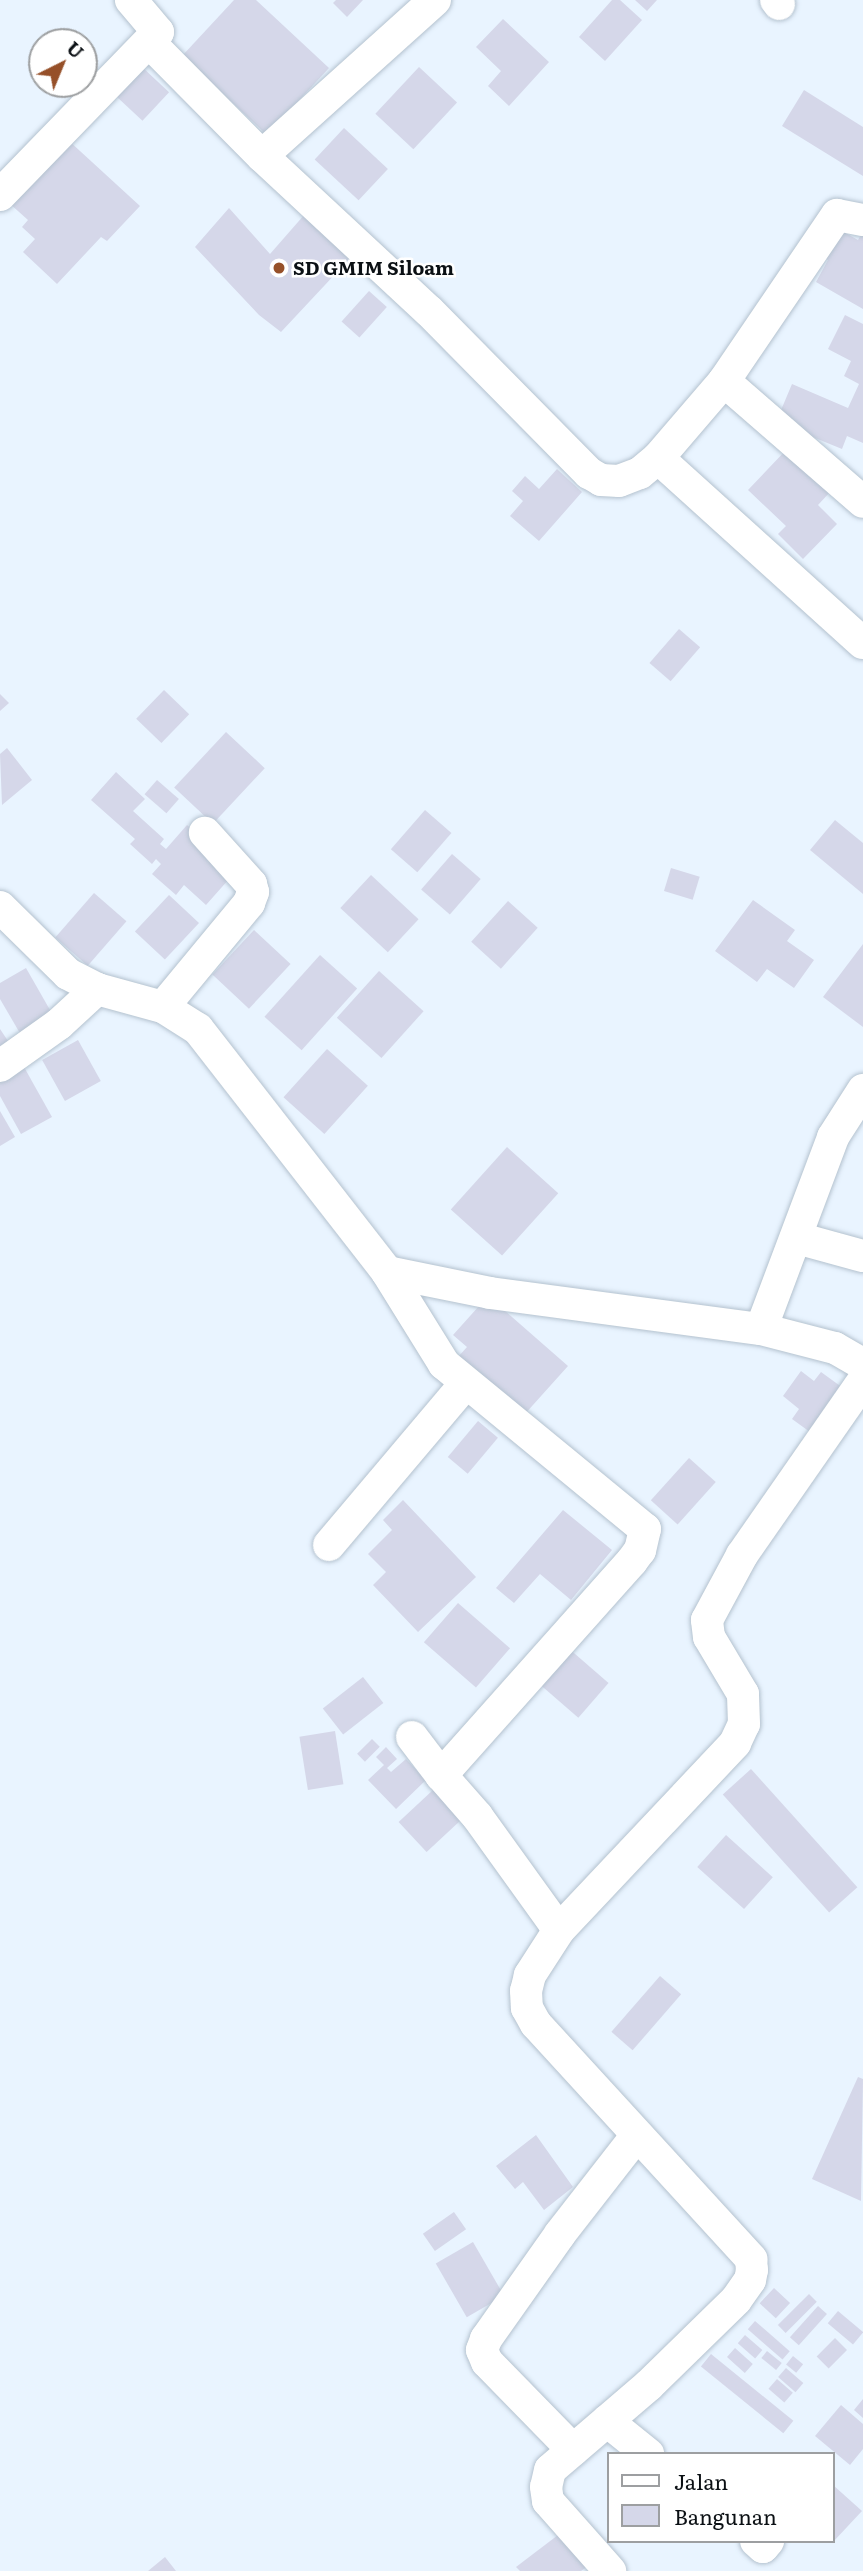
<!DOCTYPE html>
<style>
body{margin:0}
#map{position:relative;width:863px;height:2571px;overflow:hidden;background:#e9f4ff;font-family:Literata,serif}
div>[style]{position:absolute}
.building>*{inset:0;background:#d5d7e9;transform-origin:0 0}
.roads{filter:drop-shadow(0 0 2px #b4c2cf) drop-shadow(0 0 2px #b4c2cf)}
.minor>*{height:32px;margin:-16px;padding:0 16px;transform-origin:16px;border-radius:16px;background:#fff}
.dots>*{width:19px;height:19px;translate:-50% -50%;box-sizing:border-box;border:4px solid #fff;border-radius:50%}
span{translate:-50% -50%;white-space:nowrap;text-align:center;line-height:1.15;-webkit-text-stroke:5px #fff;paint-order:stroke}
.poi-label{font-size:19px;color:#0b1014;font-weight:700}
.left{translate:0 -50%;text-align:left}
.legend{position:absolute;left:607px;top:2452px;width:228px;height:91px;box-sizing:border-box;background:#fff;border:2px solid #9d9fa1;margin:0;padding:9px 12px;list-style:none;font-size:21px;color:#0b1014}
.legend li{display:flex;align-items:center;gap:14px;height:35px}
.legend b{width:35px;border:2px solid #9d9fa1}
.north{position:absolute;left:28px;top:28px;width:70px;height:70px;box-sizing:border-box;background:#fff;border:2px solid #9d9fa1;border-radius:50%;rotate:43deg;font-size:19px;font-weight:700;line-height:28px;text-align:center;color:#0b1014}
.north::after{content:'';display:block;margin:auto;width:24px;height:32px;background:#965029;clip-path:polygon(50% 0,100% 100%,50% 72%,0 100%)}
</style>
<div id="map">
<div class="building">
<i style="clip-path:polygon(234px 0,256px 0,329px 68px,267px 135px,182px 56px)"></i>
<i style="clip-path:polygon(336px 0,363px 0,347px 17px,333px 3px)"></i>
<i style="clip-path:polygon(612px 0,620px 0,642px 20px,605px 61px,579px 37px)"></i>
<i style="clip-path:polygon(635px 0,657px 0,647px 11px)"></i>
<i style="clip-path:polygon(503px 19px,549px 62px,509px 106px,488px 86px,501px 71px,476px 47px)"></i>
<i style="left:142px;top:67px;width:37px;height:39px;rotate:43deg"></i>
<i style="left:419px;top:67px;width:52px;height:64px;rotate:43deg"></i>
<i style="clip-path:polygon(804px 90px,863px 127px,863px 176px,782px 126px)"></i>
<i style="left:344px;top:128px;width:60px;height:43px;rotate:43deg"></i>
<i style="clip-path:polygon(68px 140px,140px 206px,107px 241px,101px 237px,57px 284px,23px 252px,35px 239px,22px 227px,28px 220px,9px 203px)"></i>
<i style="clip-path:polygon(229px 208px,270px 254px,305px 214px,317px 229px,321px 225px,353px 255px,281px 332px,259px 315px,195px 247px)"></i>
<i style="clip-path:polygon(835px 227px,858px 240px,863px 231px,863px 309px,816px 282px,828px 260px,819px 256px)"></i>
<i style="left:369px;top:291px;width:24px;height:41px;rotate:42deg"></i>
<i style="clip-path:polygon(845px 315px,863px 324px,863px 443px,847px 436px,842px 449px,776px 422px,792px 384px,848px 408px,859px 384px,844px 376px,851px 361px,828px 349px)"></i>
<i style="clip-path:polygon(787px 449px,831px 491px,818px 505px,837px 524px,803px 559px,778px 534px,786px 526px,748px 490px)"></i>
<i style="clip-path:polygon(557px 469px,582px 492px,539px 541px,510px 516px,523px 501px,512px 491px,525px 476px,539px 489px)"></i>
<i style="left:679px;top:629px;width:28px;height:45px;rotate:41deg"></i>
<i style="left:164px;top:690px;width:35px;height:40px;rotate:44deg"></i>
<i style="clip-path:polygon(0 694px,9px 703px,0 711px)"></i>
<i style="left:226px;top:732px;width:53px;height:76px;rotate:43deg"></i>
<i style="clip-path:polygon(7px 748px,32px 780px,2px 805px,0 754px)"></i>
<i style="clip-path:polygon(116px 772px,145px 799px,133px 811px,164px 839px,160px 844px,166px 849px,187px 825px,237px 870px,206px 905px,184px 885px,176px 895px,152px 874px,161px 864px,156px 859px,152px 864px,130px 844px,135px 839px,91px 800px)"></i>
<i style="left:157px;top:780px;width:29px;height:19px;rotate:41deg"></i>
<i style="left:425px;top:810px;width:35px;height:52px;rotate:41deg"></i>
<i style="clip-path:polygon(835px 820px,863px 843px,863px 894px,810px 850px)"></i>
<i style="left:452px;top:854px;width:38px;height:47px;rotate:41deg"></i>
<i style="left:671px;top:868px;width:30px;height:24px;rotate:17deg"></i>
<i style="left:371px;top:875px;width:65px;height:45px;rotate:43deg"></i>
<i style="left:94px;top:893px;width:43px;height:59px;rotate:41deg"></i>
<i style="left:169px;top:895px;width:41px;height:50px;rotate:43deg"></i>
<i style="clip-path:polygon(753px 900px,795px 930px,787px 941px,814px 960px,794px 988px,767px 969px,757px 982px,715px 951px)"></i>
<i style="left:508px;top:901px;width:40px;height:55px;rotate:42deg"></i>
<i style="left:254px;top:930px;width:50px;height:61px;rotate:43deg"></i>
<i style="clip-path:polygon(863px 944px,863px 1027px,823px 997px)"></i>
<i style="left:320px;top:955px;width:50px;height:83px;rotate:42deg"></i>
<i style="clip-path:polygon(26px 968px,54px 1017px,21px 1035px,0 999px,0 983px)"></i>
<i style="left:379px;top:971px;width:60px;height:63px;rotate:42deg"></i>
<i style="clip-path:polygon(0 1029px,8px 1041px,0 1046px)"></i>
<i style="left:78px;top:1040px;width:47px;height:41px;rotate:61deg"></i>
<i style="left:327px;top:1049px;width:55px;height:65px;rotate:42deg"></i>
<i style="clip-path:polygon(24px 1067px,52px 1117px,21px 1134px,0 1096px,0 1080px)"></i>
<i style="clip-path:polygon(0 1111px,15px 1137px,0 1146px)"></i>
<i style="left:507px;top:1147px;width:69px;height:84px;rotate:42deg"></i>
<i style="clip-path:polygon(488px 1296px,568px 1366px,524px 1415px,458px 1357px,467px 1347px,453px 1335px)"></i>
<i style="clip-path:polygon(801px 1371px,814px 1381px,821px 1372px,843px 1388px,810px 1432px,792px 1419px,799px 1409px,783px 1396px)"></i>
<i style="left:478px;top:1421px;width:26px;height:47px;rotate:40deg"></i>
<i style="left:689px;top:1458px;width:36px;height:57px;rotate:42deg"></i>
<i style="clip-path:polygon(403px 1500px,476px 1577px,418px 1632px,373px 1585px,386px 1572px,368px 1554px,392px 1530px,383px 1520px)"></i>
<i style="clip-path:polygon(563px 1510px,612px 1550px,571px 1600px,540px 1574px,514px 1603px,496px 1588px)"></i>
<i style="left:458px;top:1603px;width:69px;height:52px;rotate:41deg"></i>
<i style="left:567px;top:1647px;width:55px;height:46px;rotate:41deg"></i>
<i style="left:363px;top:1677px;width:33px;height:51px;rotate:52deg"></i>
<i style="left:335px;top:1731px;width:54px;height:36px;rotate:81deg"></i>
<i style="left:372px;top:1739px;width:11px;height:21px;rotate:45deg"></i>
<i style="clip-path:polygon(386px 1747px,397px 1759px,387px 1768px,391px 1772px,406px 1759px,426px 1780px,396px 1809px,368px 1780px,384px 1765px,376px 1757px)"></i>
<i style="left:751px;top:1769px;width:159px;height:38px;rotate:48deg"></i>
<i style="left:433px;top:1790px;width:41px;height:47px;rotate:47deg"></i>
<i style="left:726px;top:1835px;width:63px;height:43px;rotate:42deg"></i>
<i style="left:660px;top:1976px;width:28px;height:74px;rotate:41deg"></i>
<i style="clip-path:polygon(858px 2077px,863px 2079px,861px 2201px,812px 2179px)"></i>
<i style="clip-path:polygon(536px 2135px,573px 2187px,544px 2210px,523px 2182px,515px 2189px,496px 2166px)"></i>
<i style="left:454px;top:2212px;width:21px;height:38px;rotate:55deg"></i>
<i style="left:473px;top:2242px;width:62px;height:43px;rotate:60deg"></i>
<i style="left:774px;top:2288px;width:22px;height:21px;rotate:43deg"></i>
<i style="left:809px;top:2294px;width:11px;height:44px;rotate:45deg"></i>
<i style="left:818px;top:2306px;width:12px;height:42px;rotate:42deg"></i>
<i style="left:838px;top:2311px;width:33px;height:16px;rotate:40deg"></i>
<i style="left:755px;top:2321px;width:46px;height:11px;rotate:41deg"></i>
<i style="left:745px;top:2335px;width:23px;height:11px;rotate:41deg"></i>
<i style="left:835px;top:2338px;width:17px;height:26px;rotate:45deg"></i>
<i style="left:735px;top:2348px;width:24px;height:12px;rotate:42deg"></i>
<i style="left:767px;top:2351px;width:19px;height:9px;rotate:39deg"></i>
<i style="left:711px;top:2354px;width:106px;height:16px;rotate:39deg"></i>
<i style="left:793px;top:2356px;width:13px;height:11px;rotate:39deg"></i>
<i style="left:786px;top:2368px;width:23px;height:12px;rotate:41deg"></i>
<i style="left:777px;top:2379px;width:21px;height:13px;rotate:41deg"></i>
<i style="clip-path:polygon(863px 2399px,863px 2418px,854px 2410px)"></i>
<i style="clip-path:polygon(841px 2405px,863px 2424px,863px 2449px,850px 2465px,815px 2436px)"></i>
<i style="clip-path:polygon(833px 2485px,862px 2511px,833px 2542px)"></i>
<i style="clip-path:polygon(562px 2532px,588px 2566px,581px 2571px,520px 2571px,516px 2567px)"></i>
<i style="clip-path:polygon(165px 2557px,176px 2571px,148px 2571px)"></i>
</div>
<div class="roads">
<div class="minor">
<i style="left:435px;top:0;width:233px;rotate:138deg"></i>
<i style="left:262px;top:156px;width:228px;rotate:42.9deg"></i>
<i style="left:429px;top:311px;width:228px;rotate:45.4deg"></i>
<i style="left:589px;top:473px;width:14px;rotate:30deg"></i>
<i style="left:601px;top:480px;width:18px;rotate:3deg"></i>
<i style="left:619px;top:481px;width:22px;rotate:-21deg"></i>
<i style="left:640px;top:473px;width:23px;rotate:-40deg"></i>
<i style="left:658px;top:458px;width:101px;rotate:-49.4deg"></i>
<i style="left:724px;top:381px;width:201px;rotate:-55.8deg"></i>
<i style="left:837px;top:215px;width:26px;rotate:11deg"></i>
<i style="left:776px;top:0;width:5px;rotate:53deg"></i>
<i style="left:150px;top:43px;width:159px;rotate:45.3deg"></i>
<i style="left:0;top:195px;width:227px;rotate:-45.9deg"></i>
<i style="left:158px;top:32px;width:42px;rotate:-130.2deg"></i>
<i style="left:724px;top:381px;width:184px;rotate:41deg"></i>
<i style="left:658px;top:458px;width:276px;rotate:42.1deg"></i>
<i style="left:0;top:907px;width:95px;rotate:44.6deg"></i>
<i style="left:68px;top:974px;width:33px;rotate:27deg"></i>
<i style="left:97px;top:989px;width:68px;rotate:15.3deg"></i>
<i style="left:163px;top:1007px;width:41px;rotate:32.2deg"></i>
<i style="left:198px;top:1029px;width:308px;rotate:52.1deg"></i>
<i style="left:387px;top:1272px;width:105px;rotate:11.5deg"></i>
<i style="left:490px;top:1293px;width:273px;rotate:7.6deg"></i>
<i style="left:761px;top:1329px;width:76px;rotate:14.4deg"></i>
<i style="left:835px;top:1348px;width:32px;rotate:30deg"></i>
<i style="left:163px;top:1007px;width:135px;rotate:-50.4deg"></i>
<i style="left:249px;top:903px;width:12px;rotate:-70deg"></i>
<i style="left:253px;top:892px;width:8px;rotate:-104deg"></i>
<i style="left:251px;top:884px;width:69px;rotate:-132deg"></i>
<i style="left:0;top:1066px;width:72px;rotate:-35.4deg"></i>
<i style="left:59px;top:1024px;width:52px;rotate:-42.6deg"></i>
<i style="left:797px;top:1238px;width:68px;rotate:15.3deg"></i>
<i style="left:387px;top:1272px;width:108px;rotate:58.2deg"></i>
<i style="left:444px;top:1364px;width:260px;rotate:39.4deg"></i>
<i style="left:645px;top:1529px;width:22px;rotate:103deg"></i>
<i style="left:640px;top:1550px;width:14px;rotate:126deg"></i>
<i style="left:632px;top:1561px;width:287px;rotate:131.7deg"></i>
<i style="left:441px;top:1775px;width:55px;rotate:48.7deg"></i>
<i style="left:477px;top:1816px;width:140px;rotate:54.3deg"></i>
<i style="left:559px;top:1930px;width:257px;rotate:-46.7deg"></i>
<i style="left:735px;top:1743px;width:21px;rotate:-65deg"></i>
<i style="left:744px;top:1724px;width:30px;rotate:-92deg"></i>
<i style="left:743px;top:1694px;width:66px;rotate:-120.8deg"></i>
<i style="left:709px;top:1637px;width:17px;rotate:-97deg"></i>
<i style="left:707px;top:1620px;width:74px;rotate:-61.7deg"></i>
<i style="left:742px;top:1555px;width:212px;rotate:-55.2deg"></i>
<i style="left:761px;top:1329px;width:205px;rotate:-69.4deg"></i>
<i style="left:833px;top:1137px;width:56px;rotate:-57.4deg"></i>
<i style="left:329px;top:1545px;width:212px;rotate:-49.8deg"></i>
<i style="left:412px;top:1737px;width:48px;rotate:52.7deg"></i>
<i style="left:559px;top:1930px;width:54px;rotate:122.8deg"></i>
<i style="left:530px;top:1975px;width:16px;rotate:104deg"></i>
<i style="left:526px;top:1991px;width:17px;rotate:87deg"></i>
<i style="left:527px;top:2008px;width:18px;rotate:61deg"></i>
<i style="left:536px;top:2024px;width:319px;rotate:47.5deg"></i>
<i style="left:751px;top:2259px;width:11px;rotate:85deg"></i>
<i style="left:752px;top:2270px;width:10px;rotate:101deg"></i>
<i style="left:750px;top:2280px;width:24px;rotate:125deg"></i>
<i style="left:736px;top:2300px;width:122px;rotate:135.7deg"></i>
<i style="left:649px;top:2385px;width:130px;rotate:139.4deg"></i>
<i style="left:550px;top:2470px;width:17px;rotate:103deg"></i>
<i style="left:546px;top:2487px;width:14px;rotate:82deg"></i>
<i style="left:548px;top:2501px;width:94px;rotate:48.5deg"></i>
<i style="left:607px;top:2421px;width:53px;rotate:38.8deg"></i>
<i style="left:573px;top:2450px;width:123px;rotate:-134.3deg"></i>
<i style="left:487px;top:2362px;width:13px;rotate:-113deg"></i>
<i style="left:482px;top:2350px;width:12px;rotate:-70deg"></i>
<i style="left:486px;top:2339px;width:128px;rotate:-54.8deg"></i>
<i style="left:560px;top:2234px;width:125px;rotate:-52.1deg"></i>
<i style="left:756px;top:2541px;width:9px;rotate:41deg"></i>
<i style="left:763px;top:2547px;width:8px;rotate:-50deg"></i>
</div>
</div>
<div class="dots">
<i style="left:279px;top:268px;background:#965029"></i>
</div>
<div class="poi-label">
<span class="left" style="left:293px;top:268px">SD GMIM Siloam</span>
</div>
<ul class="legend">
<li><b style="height:9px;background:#fff"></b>Jalan</li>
<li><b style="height:19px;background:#d5d7e9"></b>Bangunan</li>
</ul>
<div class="north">U</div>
</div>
